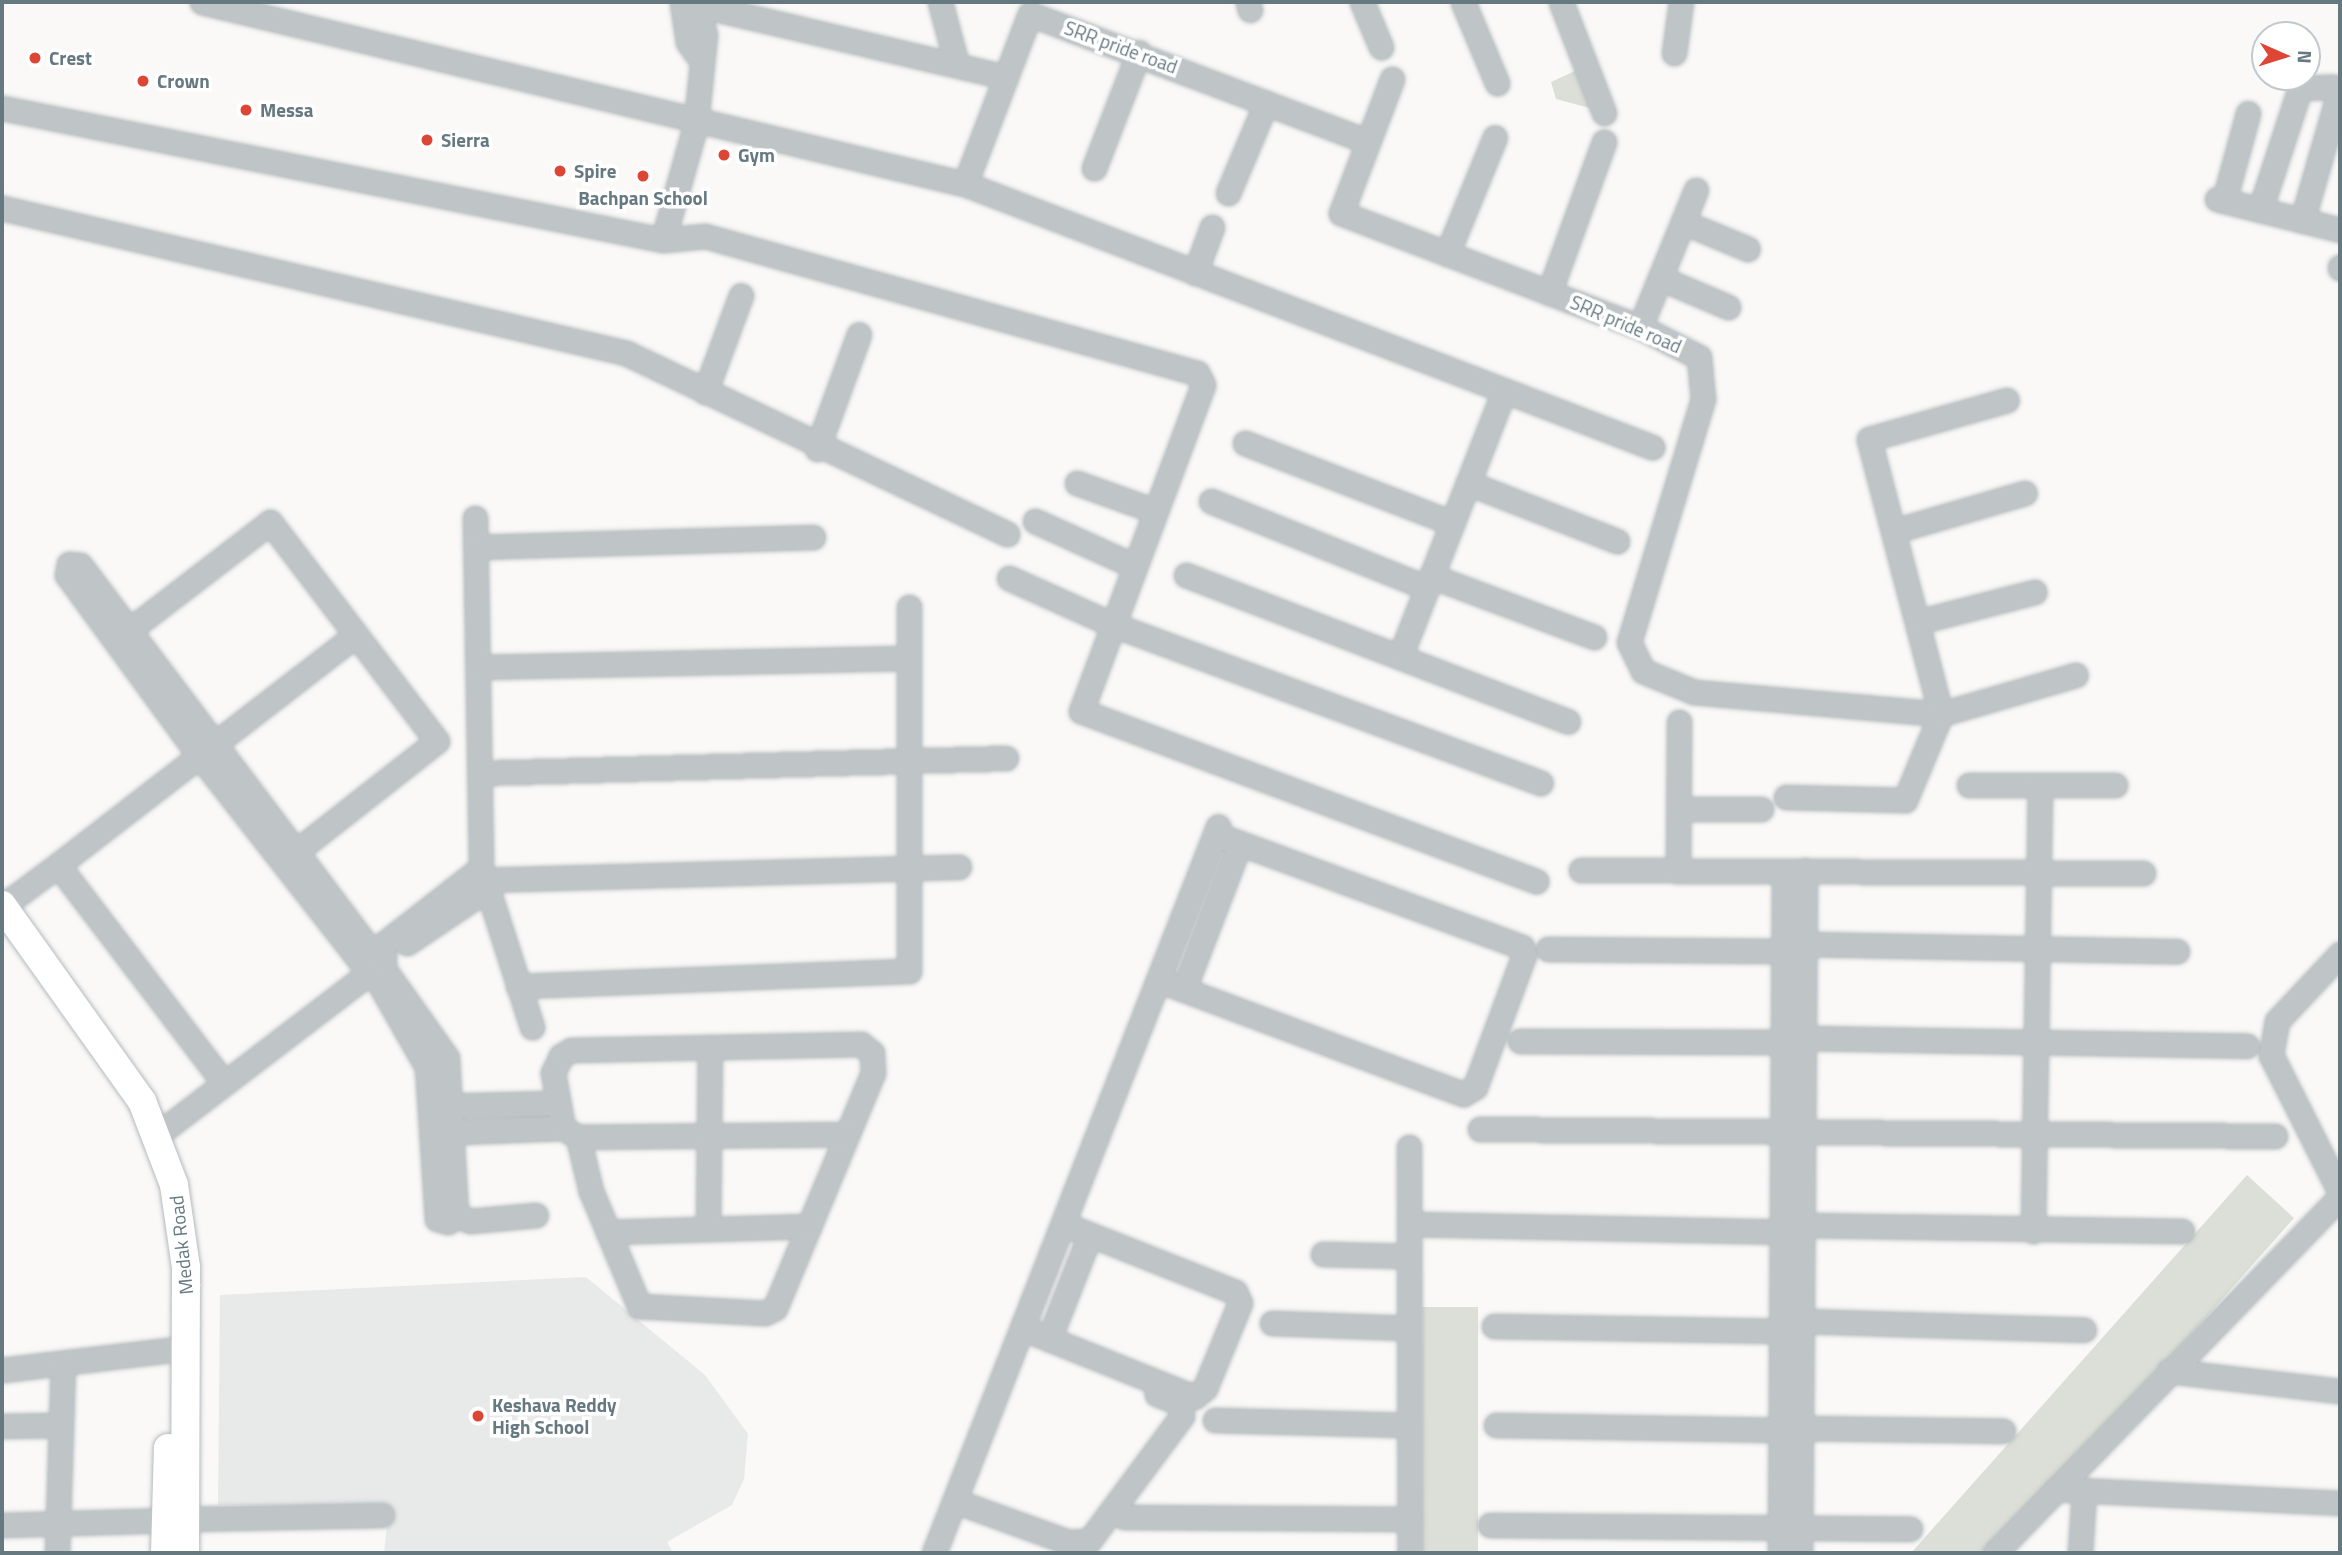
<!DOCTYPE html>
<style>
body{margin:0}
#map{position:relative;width:2342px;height:1555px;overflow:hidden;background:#faf9f8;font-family:"Titillium Web",sans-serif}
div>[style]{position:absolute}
.built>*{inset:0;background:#e8e9e9}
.green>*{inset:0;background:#dbdfd7;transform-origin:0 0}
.roads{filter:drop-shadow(0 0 2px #b5bbbe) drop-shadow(0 0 2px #b5bbbe)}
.minor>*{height:23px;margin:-11.5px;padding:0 11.5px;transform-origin:11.5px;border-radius:11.5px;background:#bfc5c7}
.major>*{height:28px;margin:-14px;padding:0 14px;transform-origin:14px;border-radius:14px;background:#fff}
.dots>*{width:19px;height:19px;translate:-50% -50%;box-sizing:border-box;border:4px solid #fff;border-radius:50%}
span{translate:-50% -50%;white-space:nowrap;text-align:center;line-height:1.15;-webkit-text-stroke:7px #fff;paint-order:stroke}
.street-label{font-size:19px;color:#667981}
.poi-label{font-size:19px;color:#667981;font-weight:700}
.left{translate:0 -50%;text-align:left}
.frame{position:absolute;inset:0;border:4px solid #667981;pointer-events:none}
.north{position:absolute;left:2251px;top:21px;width:70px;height:70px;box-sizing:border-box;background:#fff;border:2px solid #c2c9cd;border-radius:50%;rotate:93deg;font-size:19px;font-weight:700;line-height:28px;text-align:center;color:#667981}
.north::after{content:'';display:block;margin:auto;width:24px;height:32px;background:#dd4535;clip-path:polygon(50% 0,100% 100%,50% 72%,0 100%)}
</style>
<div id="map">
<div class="built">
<i style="clip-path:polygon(586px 1277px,705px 1375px,748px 1434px,744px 1479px,732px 1505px,667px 1542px,673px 1553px,384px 1553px,389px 1505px,218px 1505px,220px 1295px)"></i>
</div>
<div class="green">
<i style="clip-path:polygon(1577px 70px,1597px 110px,1556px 99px,1551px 82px)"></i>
<i style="clip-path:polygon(2247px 1175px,2294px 1218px,2154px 1376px,1985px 1553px,1911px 1553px)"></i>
<i style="left:1422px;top:1307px;width:56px;height:246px"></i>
</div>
<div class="roads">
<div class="minor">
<i style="left:202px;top:2px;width:784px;rotate:13.42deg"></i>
<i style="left:965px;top:184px;width:736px;rotate:20.95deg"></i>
<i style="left:682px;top:2px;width:40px;rotate:81.5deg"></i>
<i style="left:688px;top:42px;width:17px;rotate:54deg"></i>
<i style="left:686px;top:2px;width:328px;rotate:13.2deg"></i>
<i style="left:940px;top:2px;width:65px;rotate:74.9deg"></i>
<i style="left:1248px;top:2px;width:8px;rotate:76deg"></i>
<i style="left:1362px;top:2px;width:49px;rotate:67.1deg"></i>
<i style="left:1463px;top:2px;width:88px;rotate:67.2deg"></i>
<i style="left:1561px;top:2px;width:119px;rotate:68.8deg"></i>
<i style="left:1674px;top:53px;width:51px;rotate:-82.2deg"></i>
<i style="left:1392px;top:79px;width:143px;rotate:110.8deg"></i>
<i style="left:1341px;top:213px;width:320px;rotate:20.9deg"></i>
<i style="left:1640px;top:327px;width:66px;rotate:27deg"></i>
<i style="left:1699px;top:357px;width:42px;rotate:84.6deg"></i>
<i style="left:1703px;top:399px;width:254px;rotate:106.9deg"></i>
<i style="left:1629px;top:642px;width:32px;rotate:64deg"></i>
<i style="left:1643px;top:671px;width:55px;rotate:22.4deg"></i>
<i style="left:1694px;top:692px;width:248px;rotate:5.1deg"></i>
<i style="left:1941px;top:714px;width:284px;rotate:-104.7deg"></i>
<i style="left:1869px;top:439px;width:143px;rotate:-15.8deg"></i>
<i style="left:2px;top:108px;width:674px;rotate:11.29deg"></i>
<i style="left:663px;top:240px;width:42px;rotate:-5.4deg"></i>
<i style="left:705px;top:236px;width:511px;rotate:15.56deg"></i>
<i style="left:1197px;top:373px;width:13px;rotate:63deg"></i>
<i style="left:1203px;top:385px;width:348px;rotate:110.5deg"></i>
<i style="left:1081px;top:711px;width:486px;rotate:20.5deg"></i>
<i style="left:1094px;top:168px;width:124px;rotate:-68.8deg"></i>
<i style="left:965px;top:184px;width:182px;rotate:-69.1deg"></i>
<i style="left:1030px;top:14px;width:361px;rotate:20.7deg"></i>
<i style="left:1228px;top:193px;width:98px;rotate:-67.1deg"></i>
<i style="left:2217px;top:199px;width:127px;rotate:14.1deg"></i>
<i style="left:2224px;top:201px;width:91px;rotate:-74.7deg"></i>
<i style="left:2px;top:208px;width:641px;rotate:13.08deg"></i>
<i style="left:626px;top:353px;width:422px;rotate:25.4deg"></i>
<i style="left:2260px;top:210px;width:128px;rotate:-71.8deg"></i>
<i style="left:2300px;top:88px;width:33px;rotate:-2deg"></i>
<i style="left:2333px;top:87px;width:8px;rotate:45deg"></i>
<i style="left:2339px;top:93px;width:133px;rotate:106.1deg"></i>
<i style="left:1683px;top:222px;width:70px;rotate:22.6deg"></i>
<i style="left:663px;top:240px;width:122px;rotate:-74.2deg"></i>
<i style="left:696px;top:123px;width:88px;rotate:-84.2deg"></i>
<i style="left:705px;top:35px;width:34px;rotate:-105deg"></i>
<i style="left:1447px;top:254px;width:126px;rotate:-67.7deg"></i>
<i style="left:2340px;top:268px;width:1px;rotate:-90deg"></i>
<i style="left:1195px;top:273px;width:49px;rotate:-69.7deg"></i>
<i style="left:1660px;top:278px;width:74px;rotate:23.1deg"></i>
<i style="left:1549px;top:293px;width:161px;rotate:-70deg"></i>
<i style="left:1640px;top:327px;width:148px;rotate:-67.8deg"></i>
<i style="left:705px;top:392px;width:103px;rotate:-69.6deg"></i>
<i style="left:1245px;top:443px;width:222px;rotate:21.1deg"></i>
<i style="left:817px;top:449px;width:122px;rotate:-69.9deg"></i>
<i style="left:1077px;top:483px;width:83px;rotate:19.7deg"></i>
<i style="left:1468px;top:483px;width:160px;rotate:21.3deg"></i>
<i style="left:1211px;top:501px;width:233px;rotate:21.9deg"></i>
<i style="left:475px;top:518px;width:350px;rotate:89deg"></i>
<i style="left:481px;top:868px;width:167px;rotate:72.2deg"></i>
<i style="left:1035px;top:521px;width:109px;rotate:24.4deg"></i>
<i style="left:1894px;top:531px;width:136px;rotate:-16.2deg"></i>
<i style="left:479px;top:547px;width:334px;rotate:-1.7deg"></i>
<i style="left:1186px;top:575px;width:409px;rotate:21deg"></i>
<i style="left:1431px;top:576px;width:174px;rotate:20.5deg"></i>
<i style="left:1009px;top:578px;width:112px;rotate:24.3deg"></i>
<i style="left:1111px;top:624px;width:458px;rotate:20.3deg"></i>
<i style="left:1921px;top:621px;width:117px;rotate:-14.4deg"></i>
<i style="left:119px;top:638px;width:190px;rotate:-37.5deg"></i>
<i style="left:270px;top:522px;width:275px;rotate:52.7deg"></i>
<i style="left:437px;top:741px;width:193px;rotate:141.9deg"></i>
<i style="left:1401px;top:654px;width:282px;rotate:-68.6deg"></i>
<i style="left:479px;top:667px;width:428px;rotate:-1.2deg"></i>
<i style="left:480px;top:773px;width:526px;rotate:-1.63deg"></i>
<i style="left:1969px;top:785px;width:146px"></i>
<i style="left:1786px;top:797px;width:119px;rotate:1.4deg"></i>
<i style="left:1905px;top:800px;width:93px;rotate:-67.3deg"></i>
<i style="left:1941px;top:714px;width:140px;rotate:-16.2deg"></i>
<i style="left:1679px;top:809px;width:82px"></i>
<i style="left:1581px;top:870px;width:562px;rotate:0.31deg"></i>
<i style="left:1678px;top:871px;width:149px;rotate:-89.6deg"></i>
<i style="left:483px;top:880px;width:476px;rotate:-1.6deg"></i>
<i style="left:3px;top:906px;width:69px;rotate:-36.7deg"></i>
<i style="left:407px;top:943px;width:95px;rotate:-33.9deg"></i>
<i style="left:1803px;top:944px;width:374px;rotate:1.1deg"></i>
<i style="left:377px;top:949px;width:132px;rotate:-37.9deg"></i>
<i style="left:1548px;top:949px;width:235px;rotate:0.5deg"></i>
<i style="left:2340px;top:954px;width:92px;rotate:133.2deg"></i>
<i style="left:2277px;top:1021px;width:35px;rotate:100deg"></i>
<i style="left:2271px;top:1055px;width:153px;rotate:63.3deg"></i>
<i style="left:361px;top:962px;width:259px;rotate:-128.1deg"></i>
<i style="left:201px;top:758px;width:227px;rotate:-126.2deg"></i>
<i style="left:67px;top:575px;width:11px;rotate:-80deg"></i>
<i style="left:69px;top:564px;width:11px;rotate:5deg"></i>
<i style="left:80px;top:565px;width:481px;rotate:53deg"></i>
<i style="left:374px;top:974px;width:107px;rotate:60.3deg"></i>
<i style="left:427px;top:1067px;width:152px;rotate:86.2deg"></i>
<i style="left:437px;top:1219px;width:11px;rotate:15deg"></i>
<i style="left:448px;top:1222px;width:11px;rotate:-41deg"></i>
<i style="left:456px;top:1215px;width:157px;rotate:-93.3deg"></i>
<i style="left:447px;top:1058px;width:109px;rotate:-125.3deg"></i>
<i style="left:384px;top:969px;width:15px;rotate:-90deg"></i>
<i style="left:384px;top:954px;width:13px;rotate:-151deg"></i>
<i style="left:373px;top:948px;width:13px;rotate:148deg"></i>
<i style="left:362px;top:955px;width:17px;rotate:77deg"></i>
<i style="left:366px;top:972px;width:18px;rotate:-9deg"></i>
<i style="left:1158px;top:980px;width:326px;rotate:20.5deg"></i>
<i style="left:1463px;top:1094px;width:14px;rotate:-30deg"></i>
<i style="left:1475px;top:1087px;width:141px;rotate:-69.6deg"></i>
<i style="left:1524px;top:955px;width:8px;rotate:-104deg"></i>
<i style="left:1522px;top:947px;width:327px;rotate:-159.8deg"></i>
<i style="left:518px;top:986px;width:391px;rotate:-2.2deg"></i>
<i style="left:909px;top:971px;width:364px;rotate:-90deg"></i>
<i style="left:1184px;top:989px;width:156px;rotate:-69deg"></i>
<i style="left:1805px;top:1038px;width:442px;rotate:1deg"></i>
<i style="left:1520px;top:1041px;width:264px;rotate:0.2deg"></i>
<i style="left:224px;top:1083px;width:274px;rotate:-127.3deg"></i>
<i style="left:58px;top:865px;width:376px;rotate:-37.7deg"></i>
<i style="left:437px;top:1106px;width:119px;rotate:-1.4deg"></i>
<i style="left:1480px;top:1129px;width:795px;rotate:0.5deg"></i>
<i style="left:432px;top:1133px;width:131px;rotate:-2.2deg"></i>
<i style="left:563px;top:1128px;width:17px;rotate:31deg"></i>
<i style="left:578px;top:1137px;width:56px;rotate:76.5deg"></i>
<i style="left:591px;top:1191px;width:125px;rotate:67.3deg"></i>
<i style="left:639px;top:1306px;width:126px;rotate:3.2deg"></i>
<i style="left:765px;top:1313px;width:11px;rotate:-27deg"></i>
<i style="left:775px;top:1308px;width:255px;rotate:-67.4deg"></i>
<i style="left:873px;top:1073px;width:20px;rotate:-93deg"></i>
<i style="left:872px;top:1053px;width:14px;rotate:-141deg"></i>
<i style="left:861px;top:1044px;width:290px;rotate:178.8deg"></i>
<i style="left:571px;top:1050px;width:12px;rotate:149deg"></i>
<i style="left:561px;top:1056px;width:19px;rotate:115deg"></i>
<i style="left:553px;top:1073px;width:56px;rotate:79.7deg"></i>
<i style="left:157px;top:1135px;width:267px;rotate:-37.4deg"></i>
<i style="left:578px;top:1137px;width:269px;rotate:-0.6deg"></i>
<i style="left:1409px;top:1147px;width:406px;rotate:89.9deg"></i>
<i style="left:456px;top:1215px;width:15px;rotate:23deg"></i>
<i style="left:470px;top:1221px;width:66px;rotate:-5.2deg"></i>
<i style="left:1409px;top:1224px;width:373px;rotate:1.2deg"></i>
<i style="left:1803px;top:1225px;width:379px;rotate:0.9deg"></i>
<i style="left:708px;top:1229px;width:182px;rotate:-89.4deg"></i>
<i style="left:2033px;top:1231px;width:446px;rotate:-89.1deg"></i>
<i style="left:608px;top:1232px;width:201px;rotate:-1.7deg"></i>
<i style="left:1323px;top:1254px;width:84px;rotate:1.4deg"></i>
<i style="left:1802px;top:1321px;width:282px;rotate:1.8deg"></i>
<i style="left:1272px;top:1323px;width:137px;rotate:2.1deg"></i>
<i style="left:1494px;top:1326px;width:287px;rotate:1deg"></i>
<i style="left:1022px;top:1328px;width:185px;rotate:21.9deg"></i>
<i style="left:1194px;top:1397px;width:14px;rotate:-39deg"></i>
<i style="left:1205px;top:1388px;width:92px;rotate:-67.6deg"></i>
<i style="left:1240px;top:1303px;width:12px;rotate:-114deg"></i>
<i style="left:1235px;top:1292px;width:185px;rotate:-158.4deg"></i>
<i style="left:1049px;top:1339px;width:112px;rotate:-68.5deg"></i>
<i style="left:2px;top:1370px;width:169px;rotate:-6.8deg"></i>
<i style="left:2169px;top:1371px;width:172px;rotate:6.7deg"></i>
<i style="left:1215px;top:1420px;width:193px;rotate:1.5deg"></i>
<i style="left:1496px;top:1425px;width:287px;rotate:1deg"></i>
<i style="left:2px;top:1426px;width:59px;rotate:-1deg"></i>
<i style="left:1800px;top:1428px;width:203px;rotate:0.8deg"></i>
<i style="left:2056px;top:1489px;width:284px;rotate:2.8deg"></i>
<i style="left:955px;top:1501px;width:120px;rotate:19.9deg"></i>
<i style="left:1068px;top:1542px;width:21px;rotate:-3deg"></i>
<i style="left:1089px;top:1541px;width:156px;rotate:-53.4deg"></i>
<i style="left:1182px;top:1416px;width:13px;rotate:-99deg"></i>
<i style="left:1180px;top:1403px;width:25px;rotate:-159deg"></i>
<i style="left:1124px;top:1517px;width:286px;rotate:0.4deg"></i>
<i style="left:186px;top:1519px;width:196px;rotate:-1.2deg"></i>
<i style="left:2px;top:1525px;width:164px;rotate:-1.7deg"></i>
<i style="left:1490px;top:1525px;width:420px;rotate:0.5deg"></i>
<i style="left:57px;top:1553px;width:189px;rotate:-88.2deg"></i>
<i style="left:934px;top:1553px;width:780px;rotate:-68.64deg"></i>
<i style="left:1780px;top:1553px;width:682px;rotate:-89.66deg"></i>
<i style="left:1800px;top:1553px;width:683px;rotate:-89.58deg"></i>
<i style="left:1995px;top:1553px;width:496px;rotate:-45.9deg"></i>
<i style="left:2080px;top:1553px;width:62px;rotate:-86.3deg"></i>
</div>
<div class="major">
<i style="left:2px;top:905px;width:241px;rotate:54.5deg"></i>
<i style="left:142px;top:1101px;width:90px;rotate:69.1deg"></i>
<i style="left:174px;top:1185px;width:83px;rotate:81.7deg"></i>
<i style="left:186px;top:1267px;width:286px;rotate:90.2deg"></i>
<i style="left:165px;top:1553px;width:105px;rotate:-88.4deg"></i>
</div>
</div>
<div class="dots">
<i style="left:35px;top:58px;background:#dd4535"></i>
<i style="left:143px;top:81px;background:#dd4535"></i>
<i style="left:246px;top:110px;background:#dd4535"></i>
<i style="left:427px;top:140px;background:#dd4535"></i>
<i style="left:724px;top:155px;background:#dd4535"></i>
<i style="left:560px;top:171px;background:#dd4535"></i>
<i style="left:643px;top:176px;background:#dd4535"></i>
<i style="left:478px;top:1416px;background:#dd4535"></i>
</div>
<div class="street-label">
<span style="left:1121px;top:47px;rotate:20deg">SRR pride road</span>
<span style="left:1626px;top:324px;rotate:23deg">SRR pride road</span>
<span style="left:181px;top:1245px;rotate:-96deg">Medak Road</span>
</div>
<div class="poi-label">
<span class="left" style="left:49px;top:58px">Crest</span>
<span class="left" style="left:157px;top:81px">Crown</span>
<span class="left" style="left:260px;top:110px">Messa</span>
<span class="left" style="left:441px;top:140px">Sierra</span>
<span class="left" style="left:738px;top:155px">Gym</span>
<span class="left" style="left:574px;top:171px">Spire</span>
<span style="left:643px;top:198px">Bachpan School</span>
<span class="left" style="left:492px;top:1416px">Keshava Reddy<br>High School</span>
</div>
<div class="frame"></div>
<div class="north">N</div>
</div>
